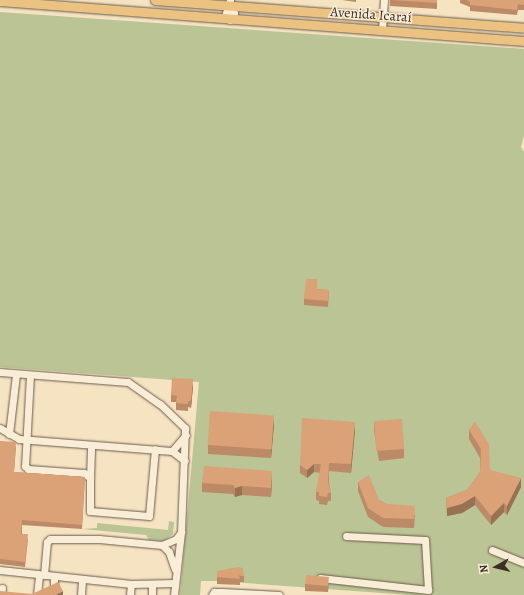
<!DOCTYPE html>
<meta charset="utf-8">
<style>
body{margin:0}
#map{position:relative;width:524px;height:595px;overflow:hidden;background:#f6e3c2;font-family:Alegreya,serif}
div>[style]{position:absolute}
.green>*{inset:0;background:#bbc494}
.roads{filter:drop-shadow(0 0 1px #6a5b4c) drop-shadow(0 0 1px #6a5b4c)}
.minor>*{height:7px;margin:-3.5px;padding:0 3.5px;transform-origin:3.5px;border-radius:3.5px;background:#f9edd7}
.major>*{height:9px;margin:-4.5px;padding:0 4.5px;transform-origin:4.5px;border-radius:4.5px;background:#ebc281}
.wall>*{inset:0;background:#bc8a66}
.shaded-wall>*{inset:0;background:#997153}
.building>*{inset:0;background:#dba177;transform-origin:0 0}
span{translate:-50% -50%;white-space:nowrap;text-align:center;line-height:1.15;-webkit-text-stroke:3px #f9edd7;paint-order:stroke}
.street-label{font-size:14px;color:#3b2e24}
.north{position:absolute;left:476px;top:547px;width:40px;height:40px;-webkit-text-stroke:3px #f9edd7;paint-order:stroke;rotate:262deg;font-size:11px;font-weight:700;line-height:16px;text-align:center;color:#3b2e24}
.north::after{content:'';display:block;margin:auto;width:14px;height:18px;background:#3b2e24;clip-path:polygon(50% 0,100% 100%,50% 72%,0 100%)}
</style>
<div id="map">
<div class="green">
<i style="clip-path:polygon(0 12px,524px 49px,524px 136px,521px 147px,524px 152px,524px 595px,409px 595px,217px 581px,201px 581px,200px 595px,180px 595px,199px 382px,0 367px)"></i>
<i style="clip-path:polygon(169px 521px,174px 522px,173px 534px,164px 541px,149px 540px,146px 535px,82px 529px,97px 528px,97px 523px,168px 530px)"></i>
</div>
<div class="roads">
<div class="minor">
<i style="left:229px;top:5px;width:9px;rotate:58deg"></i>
<i style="left:234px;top:13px;width:8px;rotate:120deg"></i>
<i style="left:230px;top:20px;width:8px;rotate:-120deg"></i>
<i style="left:226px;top:13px;width:14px;rotate:-73deg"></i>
<i style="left:382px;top:29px;width:29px;rotate:-86deg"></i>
<i style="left:0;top:372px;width:128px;rotate:4.5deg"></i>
<i style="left:128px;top:382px;width:39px;rotate:35deg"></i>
<i style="left:160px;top:404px;width:35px;rotate:44deg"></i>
<i style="left:185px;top:428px;width:104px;rotate:92.2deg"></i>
<i style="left:181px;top:532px;width:63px;rotate:96.3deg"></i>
<i style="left:30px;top:375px;width:91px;rotate:93.1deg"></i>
<i style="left:25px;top:466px;width:4px;rotate:45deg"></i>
<i style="left:28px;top:469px;width:56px;rotate:4.1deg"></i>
<i style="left:84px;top:473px;width:8px;rotate:40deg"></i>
<i style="left:90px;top:478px;width:33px;rotate:90deg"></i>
<i style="left:90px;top:511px;width:59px;rotate:4.8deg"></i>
<i style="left:149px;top:516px;width:67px;rotate:-84.9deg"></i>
<i style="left:0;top:428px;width:22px;rotate:30deg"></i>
<i style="left:19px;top:439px;width:153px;rotate:4.5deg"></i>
<i style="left:172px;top:451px;width:16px;rotate:38deg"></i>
<i style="left:9px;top:434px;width:60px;rotate:-83.3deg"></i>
<i style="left:172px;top:451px;width:21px;rotate:-49deg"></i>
<i style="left:90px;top:478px;width:33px;rotate:-88deg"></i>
<i style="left:162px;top:545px;width:10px;rotate:45deg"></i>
<i style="left:169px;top:552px;width:18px;rotate:71deg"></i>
<i style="left:492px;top:550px;width:35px;rotate:22deg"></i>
<i style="left:0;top:570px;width:132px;rotate:6.1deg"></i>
<i style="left:131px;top:584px;width:44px;rotate:-1.3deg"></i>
<i style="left:44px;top:575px;width:33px;rotate:-85deg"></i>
<i style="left:47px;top:542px;width:4px;rotate:-45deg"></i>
<i style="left:50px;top:539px;width:49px"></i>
<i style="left:99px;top:539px;width:63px;rotate:5.4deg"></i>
<i style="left:162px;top:545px;width:15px;rotate:-23deg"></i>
<i style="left:176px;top:539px;width:9px;rotate:-54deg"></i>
<i style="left:320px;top:578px;width:109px;rotate:6.3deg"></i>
<i style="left:428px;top:590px;width:50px;rotate:-93.4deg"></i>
<i style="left:425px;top:540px;width:79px;rotate:-177.1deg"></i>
<i style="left:1px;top:595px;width:7px;rotate:-82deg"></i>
<i style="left:37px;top:595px;width:20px;rotate:-84deg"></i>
<i style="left:54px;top:595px;width:19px;rotate:-90deg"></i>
<i style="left:81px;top:595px;width:15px;rotate:-86deg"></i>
<i style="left:130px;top:595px;width:11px;rotate:-85deg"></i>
<i style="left:152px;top:595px;width:10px;rotate:-90deg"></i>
<i style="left:212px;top:595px;width:4px;rotate:-56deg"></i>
<i style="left:214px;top:592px;width:8px"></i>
<i style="left:222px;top:592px;width:57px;rotate:3deg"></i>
</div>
<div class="major">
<i style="left:155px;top:0;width:370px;rotate:4.3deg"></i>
<i style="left:0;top:1px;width:526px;rotate:4.37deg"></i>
</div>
</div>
<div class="wall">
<i style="clip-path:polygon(342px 0,356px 0,356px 2px)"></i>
<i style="clip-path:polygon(390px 0,437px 0,437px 9px,390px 6px)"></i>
<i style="clip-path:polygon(460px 0,524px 0,524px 10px,518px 10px,517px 15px,470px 11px,470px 7px,460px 3px)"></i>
<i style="clip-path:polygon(317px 289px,329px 290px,328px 307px,304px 305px,304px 299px)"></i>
<i style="clip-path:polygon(193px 386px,191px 408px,188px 407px,188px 411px,176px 410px,176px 402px,171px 402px,171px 395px)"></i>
<i style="clip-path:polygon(374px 422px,404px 449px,404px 458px,379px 461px,374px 431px)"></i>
<i style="clip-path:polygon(475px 422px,490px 470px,521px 487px,507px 515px,504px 512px,491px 525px,475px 505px,462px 513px,447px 516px,446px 498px,467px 490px,480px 472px,480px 458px,469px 439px,469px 430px)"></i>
<i style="clip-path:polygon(274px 425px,271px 458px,208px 454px,208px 445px)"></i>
<i style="clip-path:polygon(355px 430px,351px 473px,329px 471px,329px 483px,331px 493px,331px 501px,328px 501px,327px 505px,319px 504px,319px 501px,316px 500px,316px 492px,320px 473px,314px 472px,307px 478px,300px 473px,300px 465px)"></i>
<i style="clip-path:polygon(0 441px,16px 447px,14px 472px,85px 477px,82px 529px,22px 525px,22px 534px,28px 539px,25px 567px,0 564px)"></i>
<i style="clip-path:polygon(272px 480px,271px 497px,242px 495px,235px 497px,233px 494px,202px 492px,202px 483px)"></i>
<i style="clip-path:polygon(358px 482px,379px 500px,387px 504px,415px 515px,414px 528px,383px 527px,368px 517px,358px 491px)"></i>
<i style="clip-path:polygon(217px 571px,244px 576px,244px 582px,240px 582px,240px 585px,217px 584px)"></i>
<i style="clip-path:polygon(305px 584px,329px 584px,328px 592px,305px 591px)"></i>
</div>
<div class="shaded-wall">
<i style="clip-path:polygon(193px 379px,193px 386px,191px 408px,191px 401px)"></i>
<i style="clip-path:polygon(274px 416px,274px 425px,271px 458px,271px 449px)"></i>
<i style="clip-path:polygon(355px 422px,355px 430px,351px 473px,351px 464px)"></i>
<i style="clip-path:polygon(314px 464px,314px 472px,307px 478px,307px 470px)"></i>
<i style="clip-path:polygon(272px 471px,272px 480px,271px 497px,271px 488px)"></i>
<i style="clip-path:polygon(521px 478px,521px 487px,507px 515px,507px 506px)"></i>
<i style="clip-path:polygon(242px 486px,242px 495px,235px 497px,235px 488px)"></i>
<i style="clip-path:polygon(475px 496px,475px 505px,462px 513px,447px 516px,447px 508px)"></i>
<i style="clip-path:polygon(504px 503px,504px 512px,491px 525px,491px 516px)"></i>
<i style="clip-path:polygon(63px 591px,63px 595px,55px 595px)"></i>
</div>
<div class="building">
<i style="clip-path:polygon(391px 0,437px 0,437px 3px)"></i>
<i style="clip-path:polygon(467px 0,524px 0,524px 5px,518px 4px,517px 10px,470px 5px,470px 2px)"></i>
<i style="clip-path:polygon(306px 279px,317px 279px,317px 289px,329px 290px,328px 301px,304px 299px)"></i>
<i style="clip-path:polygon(172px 378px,193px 379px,191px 401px,188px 401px,188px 404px,176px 403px,177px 396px,171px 395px)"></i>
<i style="left:210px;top:411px;width:64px;height:34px;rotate:4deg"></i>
<i style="clip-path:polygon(302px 418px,355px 422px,351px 464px,329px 463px,328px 482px,331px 493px,328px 493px,327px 497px,319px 496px,319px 492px,316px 492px,321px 464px,314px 464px,307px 470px,300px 465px)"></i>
<i style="left:402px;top:419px;width:30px;height:28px;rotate:86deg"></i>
<i style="clip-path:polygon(475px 422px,489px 444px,490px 470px,521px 478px,507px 506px,504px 503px,491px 516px,475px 496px,462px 504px,447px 508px,446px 498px,467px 490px,480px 472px,481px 449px,469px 430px)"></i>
<i style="clip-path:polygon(0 441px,16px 442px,14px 472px,85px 477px,82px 525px,22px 520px,21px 534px,28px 534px,25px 562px,0 559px)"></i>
<i style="clip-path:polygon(204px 466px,272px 471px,271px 488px,242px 486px,235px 488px,233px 485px,202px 483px)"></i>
<i style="clip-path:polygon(369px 475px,379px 500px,387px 504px,415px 506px,414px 519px,383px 518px,368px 508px,358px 482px)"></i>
<i style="clip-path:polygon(238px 567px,243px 568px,244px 576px,239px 575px,240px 579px,217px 577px,217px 571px)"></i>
<i style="left:306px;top:575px;width:23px;height:9px;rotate:5deg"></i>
<i style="clip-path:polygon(58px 582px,63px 591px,55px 595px,0 595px,0 591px,32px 594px)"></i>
</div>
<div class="street-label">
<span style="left:371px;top:15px;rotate:4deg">Avenida Icaraí</span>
</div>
<div class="north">N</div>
</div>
